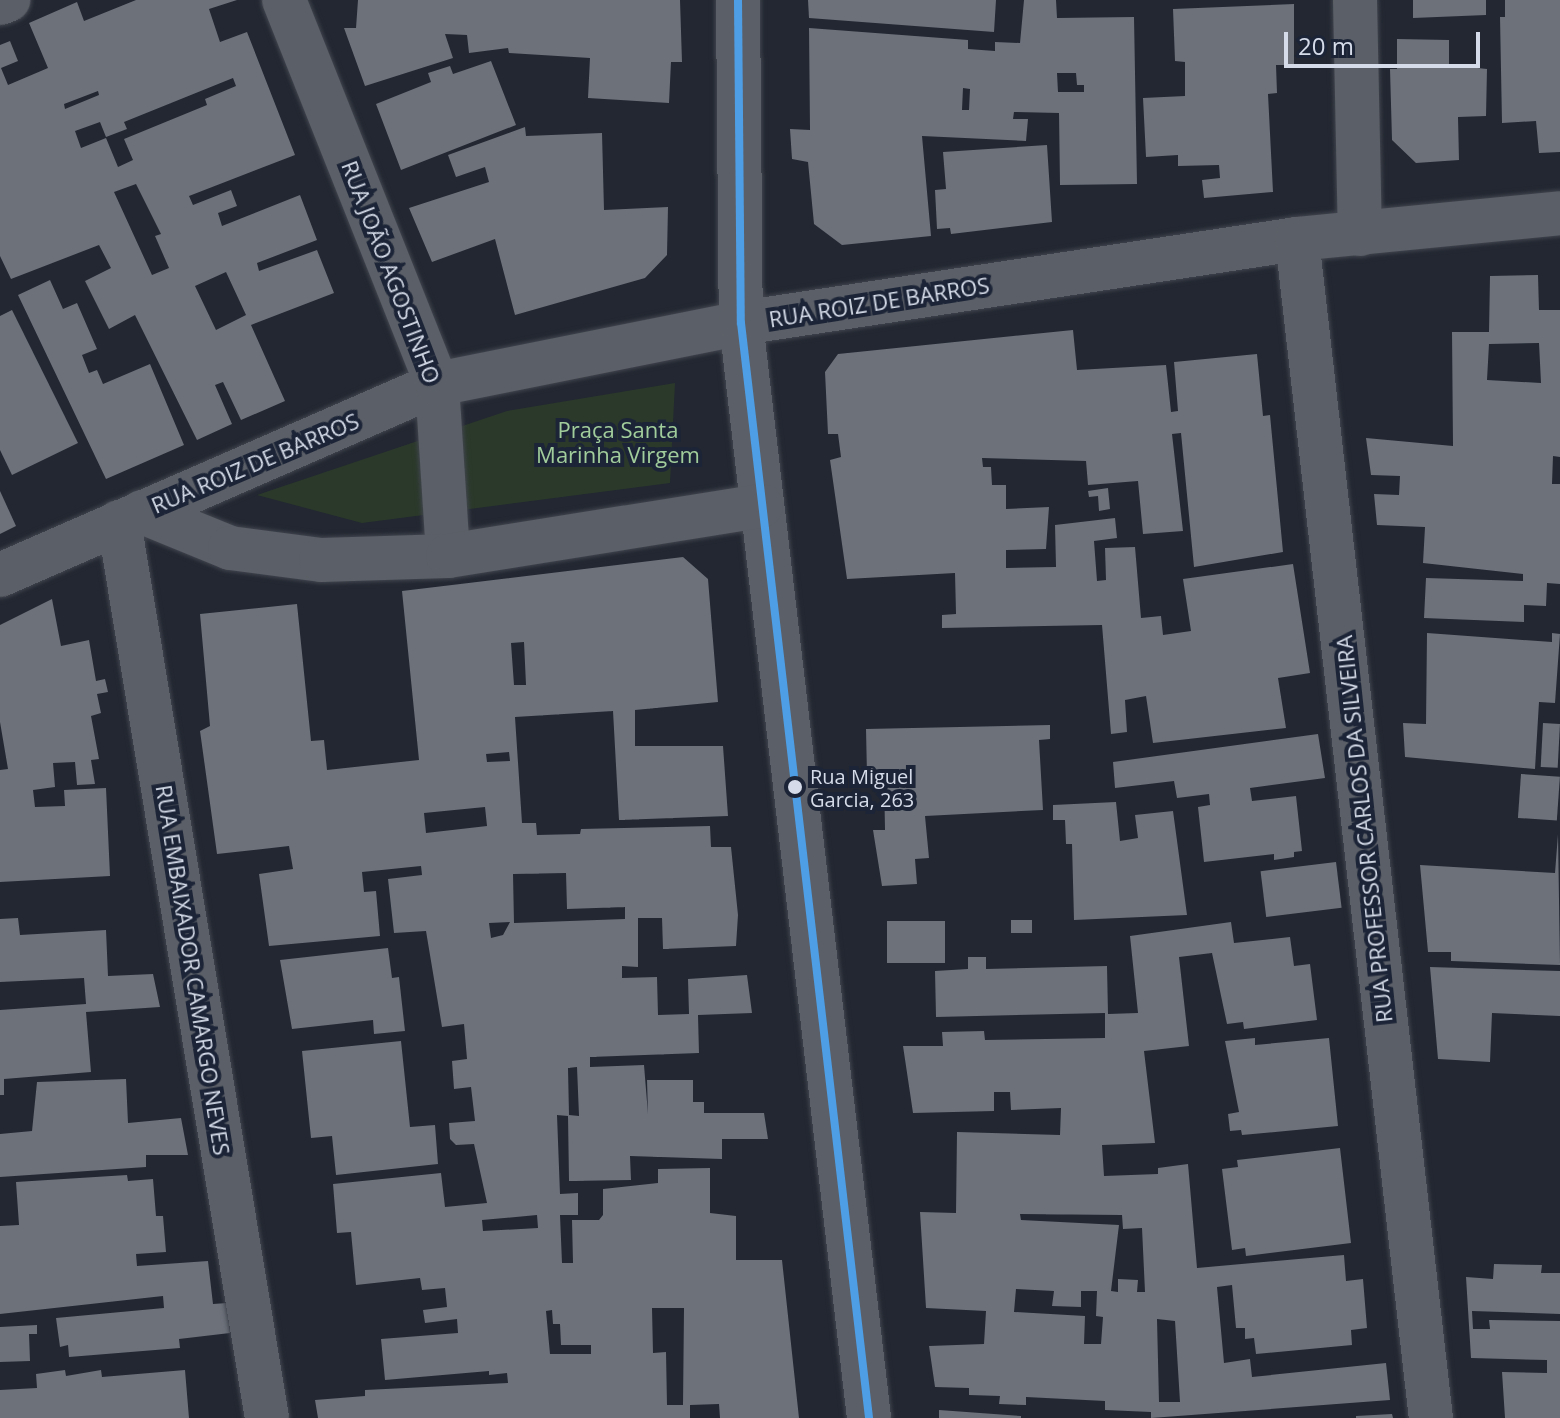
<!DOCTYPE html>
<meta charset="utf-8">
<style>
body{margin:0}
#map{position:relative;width:1560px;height:1418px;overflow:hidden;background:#222731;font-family:"Open Sans",sans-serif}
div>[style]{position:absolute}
.green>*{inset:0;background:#2b392b}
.building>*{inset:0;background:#6c717a;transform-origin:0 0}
.roads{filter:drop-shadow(0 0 2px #41454e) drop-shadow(0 0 2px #41454e)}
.street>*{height:44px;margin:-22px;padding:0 22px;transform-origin:22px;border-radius:22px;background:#5b5f67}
.bus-1>*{height:8px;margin:-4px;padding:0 4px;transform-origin:4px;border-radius:4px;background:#4d9ee5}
.dots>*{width:22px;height:22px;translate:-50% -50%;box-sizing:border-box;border:4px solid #1c2537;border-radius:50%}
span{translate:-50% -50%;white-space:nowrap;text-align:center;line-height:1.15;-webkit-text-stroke:8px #1c2537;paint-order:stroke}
.bus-label{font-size:20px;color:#d5dbe8}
.left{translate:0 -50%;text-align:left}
.street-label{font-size:22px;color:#d5dbe8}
.park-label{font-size:22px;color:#a1cc9b}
.scale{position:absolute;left:1284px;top:32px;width:196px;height:36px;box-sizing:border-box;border:4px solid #d5dbe8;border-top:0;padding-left:10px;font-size:24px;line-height:28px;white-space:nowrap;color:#d5dbe8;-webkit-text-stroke:6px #1c2537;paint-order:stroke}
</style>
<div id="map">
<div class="green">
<i style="clip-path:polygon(675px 383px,670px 483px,362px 523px,257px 495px,507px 411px)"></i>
</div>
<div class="building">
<i style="clip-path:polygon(evenodd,136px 0,237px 0,209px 9px,220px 42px,247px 32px,295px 155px,189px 196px,193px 205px,231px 190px,237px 206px,218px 213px,222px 226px,300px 195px,317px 240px,257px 263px,259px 271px,317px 250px,334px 293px,251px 325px,285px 401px,241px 420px,223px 382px,215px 385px,232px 424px,197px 440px,135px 315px,109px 329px,85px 281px,111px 268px,99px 245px,11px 279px,0 256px,0 45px,10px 41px,18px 61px,1px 68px,8px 85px,48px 68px,29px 23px,77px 2px,84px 21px,136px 0,233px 78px,236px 86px,205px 99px,207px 105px,124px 139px,133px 160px,118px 167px,106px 138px,81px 148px,75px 131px,100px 122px,106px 137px,127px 129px,124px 122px,233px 78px,136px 0,98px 91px,99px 95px,65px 109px,64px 104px,98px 91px,136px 0,136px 184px,161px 234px,155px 236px,169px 268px,152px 275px,114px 192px,136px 184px,136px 0,226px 272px,246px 315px,216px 330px,195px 286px,226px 272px)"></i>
<i style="clip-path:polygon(358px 0,680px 0,682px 62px,671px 62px,669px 103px,588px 98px,590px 58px,509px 53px,508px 48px,469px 53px,467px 35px,445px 34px,453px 58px,365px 86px,344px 28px,356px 28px)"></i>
<i style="clip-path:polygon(808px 0,996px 0,994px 32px,809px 18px)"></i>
<i style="clip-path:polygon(evenodd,1024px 0,1056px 0,1057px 18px,1134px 17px,1137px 184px,1060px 185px,1059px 113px,1014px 112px,1013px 119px,1028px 119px,1026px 141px,922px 136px,931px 236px,842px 245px,814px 224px,808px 162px,792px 159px,790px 129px,810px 130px,809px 28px,968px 40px,968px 49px,995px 51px,995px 42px,1020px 43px,1024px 0,1057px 73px,1076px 73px,1077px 85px,1084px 85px,1084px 92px,1058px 92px,1057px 73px,1024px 0,963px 88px,970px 89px,969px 110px,962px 110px,963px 88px)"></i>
<i style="clip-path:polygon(1413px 0,1486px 0,1486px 15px,1413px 18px)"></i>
<i style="clip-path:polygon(1505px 0,1560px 0,1560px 152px,1539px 153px,1536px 121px,1502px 123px,1500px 17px,1505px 17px)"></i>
<i style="clip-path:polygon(1294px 4px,1294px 65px,1276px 65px,1277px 93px,1268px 94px,1273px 192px,1204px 198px,1202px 180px,1220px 178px,1219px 165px,1178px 166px,1178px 155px,1146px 157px,1143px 98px,1185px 96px,1185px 62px,1175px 61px,1173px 9px)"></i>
<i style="clip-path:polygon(1397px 39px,1449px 40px,1449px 65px,1487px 69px,1486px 116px,1458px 117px,1459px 160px,1416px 163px,1392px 140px,1390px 69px,1397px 69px)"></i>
<i style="clip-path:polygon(491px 61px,516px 125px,401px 170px,376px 104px,431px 82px,428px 73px,450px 66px,453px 74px)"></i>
<i style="clip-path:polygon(525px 127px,526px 136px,602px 133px,604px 210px,668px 207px,667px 255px,645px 278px,515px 315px,495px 239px,432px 262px,409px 208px,489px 182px,485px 167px,456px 177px,448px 155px)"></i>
<i style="clip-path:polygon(1047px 145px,1052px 222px,951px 234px,950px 228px,937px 229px,935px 190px,946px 189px,943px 152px)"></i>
<i style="clip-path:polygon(evenodd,1538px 275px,1539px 310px,1560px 310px,1560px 457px,1553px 456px,1552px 484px,1560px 484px,1560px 584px,1547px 583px,1546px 606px,1524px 605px,1524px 622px,1424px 618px,1426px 578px,1523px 581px,1523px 574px,1423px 563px,1425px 527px,1377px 525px,1374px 494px,1399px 495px,1400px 476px,1371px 475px,1366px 438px,1453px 446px,1452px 332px,1489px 332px,1490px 276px,1538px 275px,1539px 343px,1541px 383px,1487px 380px,1489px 344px,1539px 343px)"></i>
<i style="clip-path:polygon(50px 280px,63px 309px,77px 303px,97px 349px,82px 355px,89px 373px,97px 370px,103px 384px,150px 364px,184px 445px,106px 479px,18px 295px)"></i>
<i style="clip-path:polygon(12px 310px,78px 443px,12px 475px,0 450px,0 316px)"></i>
<i style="clip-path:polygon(1073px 330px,1077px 370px,1166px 365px,1171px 412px,1178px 411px,1174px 362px,1257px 354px,1263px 416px,1270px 415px,1283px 552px,1194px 567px,1181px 433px,1172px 434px,1183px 531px,1143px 534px,1138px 481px,1088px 485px,1086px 461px,982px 458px,983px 467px,991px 467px,992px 485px,1006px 485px,1006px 509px,1049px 507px,1046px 549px,1006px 550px,1006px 568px,1056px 567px,1055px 525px,1115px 518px,1117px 538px,1094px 541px,1097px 581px,1106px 580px,1105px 548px,1135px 547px,1141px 618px,1161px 616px,1163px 635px,1191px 631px,1183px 579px,1293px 564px,1310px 673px,1278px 678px,1286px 728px,1153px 743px,1146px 696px,1125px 700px,1127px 732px,1111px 734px,1102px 625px,942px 628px,942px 615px,956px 614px,955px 573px,847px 579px,830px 460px,841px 457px,838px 434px,828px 434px,825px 372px,838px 354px)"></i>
<i style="clip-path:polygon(1108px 488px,1110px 509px,1099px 511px,1098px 496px,1089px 497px,1088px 491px)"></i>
<i style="clip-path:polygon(0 491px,16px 526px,0 534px)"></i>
<i style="clip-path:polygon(evenodd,683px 557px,708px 579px,718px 702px,635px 710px,635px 746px,723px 746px,728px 816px,619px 820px,613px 711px,515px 717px,522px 823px,536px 823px,537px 835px,580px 834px,581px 829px,710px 826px,711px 847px,731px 847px,738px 915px,736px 946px,663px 949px,662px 918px,638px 918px,638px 967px,622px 966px,622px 978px,657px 977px,658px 1015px,689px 1014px,688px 979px,747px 975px,752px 1013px,698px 1015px,699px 1053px,590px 1057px,590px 1067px,644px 1065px,648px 1114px,647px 1080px,693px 1080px,693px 1102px,704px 1102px,704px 1113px,764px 1113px,768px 1139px,722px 1139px,722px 1159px,630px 1156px,631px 1180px,569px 1181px,568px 1116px,557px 1115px,560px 1194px,578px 1193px,578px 1215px,560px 1215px,562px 1263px,573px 1263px,572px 1220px,599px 1220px,603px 1215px,603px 1189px,658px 1183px,658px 1169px,710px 1168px,710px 1213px,736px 1216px,736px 1260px,782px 1260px,799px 1418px,720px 1418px,719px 1404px,690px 1405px,690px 1418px,318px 1418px,315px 1400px,365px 1396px,365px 1390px,508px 1383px,507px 1373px,489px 1375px,489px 1371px,385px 1380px,381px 1339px,458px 1333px,457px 1319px,425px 1323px,423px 1310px,447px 1307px,445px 1288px,422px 1290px,420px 1278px,356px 1285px,351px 1232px,337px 1233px,333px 1184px,441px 1173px,445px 1207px,487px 1203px,474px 1144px,456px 1145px,450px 1139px,449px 1123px,475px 1121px,471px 1087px,454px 1089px,452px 1061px,467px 1059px,464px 1024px,442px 1027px,426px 931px,394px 933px,388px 879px,422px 875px,421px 866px,362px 872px,364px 892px,376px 891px,380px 936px,269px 946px,259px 874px,293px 869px,289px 846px,217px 854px,200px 731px,210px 726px,200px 614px,297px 604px,311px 741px,324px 740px,327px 770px,419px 760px,402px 591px,683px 557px,524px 642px,526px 685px,514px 685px,511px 643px,524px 642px,683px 557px,509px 752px,510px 761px,487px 762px,486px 754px,509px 752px,683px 557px,485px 807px,487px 826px,426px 833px,424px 813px,485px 807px,683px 557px,566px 873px,567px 909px,625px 907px,625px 919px,514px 923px,513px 874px,566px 873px,683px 557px,510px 922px,503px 935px,491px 938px,489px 923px,510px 922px,683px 557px,577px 1067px,579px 1116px,569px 1115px,568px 1068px,577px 1067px,683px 557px,537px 1215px,538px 1228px,483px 1231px,482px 1220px,537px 1215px,683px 557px,652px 1308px,684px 1308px,683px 1405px,667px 1405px,666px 1352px,653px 1353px,652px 1308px,683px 557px,552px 1310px,553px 1324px,560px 1324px,561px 1345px,591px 1345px,591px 1354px,550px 1354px,546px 1311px,552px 1310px)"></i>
<i style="clip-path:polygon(52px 599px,61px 646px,89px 640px,96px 681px,105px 679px,108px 692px,97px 694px,101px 713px,91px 716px,99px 759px,91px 760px,95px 784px,77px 785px,75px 762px,53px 763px,55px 787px,33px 790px,35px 807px,65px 806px,64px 790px,106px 788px,110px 876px,0 882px,0 770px,8px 769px,0 722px,0 625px)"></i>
<i style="clip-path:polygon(1427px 633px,1552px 642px,1552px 633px,1560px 634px,1555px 703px,1539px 702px,1535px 769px,1405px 757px,1403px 723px,1426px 724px)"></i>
<i style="left:1543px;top:723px;width:17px;height:44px;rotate:3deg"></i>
<i style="clip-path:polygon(1050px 725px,1050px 739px,1039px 740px,1043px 810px,925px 816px,929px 858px,915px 859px,917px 884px,882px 886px,873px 830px,885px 830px,884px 776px,867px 775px,866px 729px)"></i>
<i style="clip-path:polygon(1318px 734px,1325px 778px,1250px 788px,1252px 801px,1296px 796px,1302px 851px,1294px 852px,1294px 857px,1274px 860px,1274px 854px,1204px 862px,1198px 807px,1210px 805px,1209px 794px,1177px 798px,1174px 781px,1115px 788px,1113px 762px)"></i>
<i style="left:1521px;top:774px;width:39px;height:44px;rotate:4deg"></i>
<i style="clip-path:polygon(1116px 802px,1120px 841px,1138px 838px,1135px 815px,1173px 811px,1187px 915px,1074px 920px,1072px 844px,1066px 844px,1065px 820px,1053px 820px,1053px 805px)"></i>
<i style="clip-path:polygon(1558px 834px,1560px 965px,1451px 961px,1451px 952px,1428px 952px,1420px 865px,1555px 873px)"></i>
<i style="left:1336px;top:862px;width:46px;height:76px;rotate:83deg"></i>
<i style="clip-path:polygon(18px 918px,20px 935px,106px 930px,108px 976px,153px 974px,160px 1007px,86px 1012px,91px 1072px,4px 1079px,4px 1095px,0 1095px,0 1010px,86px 1004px,84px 978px,0 982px,0 919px)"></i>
<i style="left:1011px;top:920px;width:21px;height:13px"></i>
<i style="left:887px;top:921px;width:58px;height:42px"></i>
<i style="clip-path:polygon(evenodd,1231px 922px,1234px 943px,1290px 937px,1294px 966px,1310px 964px,1317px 1020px,1244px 1029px,1243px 1022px,1227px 1024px,1212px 953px,1179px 957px,1189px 1046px,1144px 1051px,1155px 1143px,1102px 1145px,1104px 1176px,1158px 1174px,1158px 1168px,1188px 1164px,1197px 1268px,1344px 1255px,1346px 1281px,1363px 1279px,1367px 1328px,1351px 1330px,1352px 1345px,1256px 1354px,1254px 1338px,1245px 1339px,1245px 1328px,1236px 1328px,1232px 1285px,1217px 1287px,1224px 1363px,1250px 1359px,1252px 1377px,1386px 1363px,1390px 1400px,1151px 1418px,1151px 1412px,1105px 1410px,1105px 1401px,1026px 1397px,1026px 1405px,999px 1404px,1000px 1396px,969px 1395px,969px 1388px,935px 1387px,929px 1346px,984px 1344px,986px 1311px,926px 1308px,920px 1212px,956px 1213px,957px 1132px,1060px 1135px,1061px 1108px,1011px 1110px,1010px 1092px,994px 1092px,994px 1111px,913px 1113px,903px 1046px,943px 1046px,942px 1032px,984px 1031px,985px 1040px,1105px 1038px,1105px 1013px,936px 1017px,935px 971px,968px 969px,968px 957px,986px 957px,986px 969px,1107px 966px,1108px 1014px,1138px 1013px,1130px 936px,1231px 922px,1020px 1214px,1122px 1215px,1123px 1229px,1142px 1228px,1145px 1292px,1137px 1292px,1138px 1280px,1118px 1279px,1118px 1292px,1111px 1291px,1119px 1225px,1021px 1220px,1020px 1214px,1231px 922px,1016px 1289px,1054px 1291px,1052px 1306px,1081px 1307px,1081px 1291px,1097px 1291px,1096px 1316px,1103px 1317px,1101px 1344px,1084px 1344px,1085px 1316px,1014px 1312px,1016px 1289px,1231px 922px,1157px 1319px,1175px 1321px,1180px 1402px,1159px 1402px,1157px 1319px)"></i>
<i style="clip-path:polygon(388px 948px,392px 978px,399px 977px,405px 1031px,374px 1034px,373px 1020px,292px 1029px,280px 960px)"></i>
<i style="clip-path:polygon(1430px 967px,1560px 971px,1560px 1016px,1492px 1013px,1490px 1062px,1438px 1059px)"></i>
<i style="clip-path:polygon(1255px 1038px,1255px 1045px,1329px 1038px,1338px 1126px,1242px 1135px,1241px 1130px,1230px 1131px,1228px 1114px,1239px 1112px,1225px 1041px)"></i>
<i style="clip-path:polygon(401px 1041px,410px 1127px,435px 1125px,438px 1164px,336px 1175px,332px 1136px,311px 1138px,302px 1051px)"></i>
<i style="clip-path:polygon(126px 1079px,128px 1123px,181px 1118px,188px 1155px,146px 1155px,146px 1167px,0 1177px,0 1134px,32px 1131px,37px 1082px)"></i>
<i style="clip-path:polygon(1340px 1148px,1351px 1243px,1246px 1256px,1245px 1248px,1232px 1250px,1222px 1169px,1238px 1167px,1237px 1160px)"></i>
<i style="clip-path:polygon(127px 1175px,128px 1181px,153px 1179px,156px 1216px,163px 1216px,166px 1252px,136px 1254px,137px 1266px,208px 1261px,213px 1304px,227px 1303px,230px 1333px,179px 1339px,180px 1348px,69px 1357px,68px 1345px,60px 1347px,56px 1318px,164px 1308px,163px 1296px,0 1314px,0 1226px,19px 1225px,16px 1182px)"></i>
<i style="clip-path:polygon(1494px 1264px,1542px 1265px,1541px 1273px,1560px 1273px,1560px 1314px,1472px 1311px,1473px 1329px,1490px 1329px,1489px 1320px,1560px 1321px,1560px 1418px,1505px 1418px,1502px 1372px,1547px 1373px,1547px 1360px,1471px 1358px,1466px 1277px,1493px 1279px)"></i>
<i style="clip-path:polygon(37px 1325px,37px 1334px,29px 1334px,30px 1361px,0 1362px,0 1327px)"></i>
<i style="clip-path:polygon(65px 1370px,66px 1376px,101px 1370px,102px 1377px,185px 1370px,189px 1418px,0 1418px,0 1390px,37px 1388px,36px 1374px)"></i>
<i style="clip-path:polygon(939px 1410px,1021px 1416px,1021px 1418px,939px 1418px)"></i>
<i style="clip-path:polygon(1392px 1414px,1393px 1418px,1356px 1418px,1356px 1416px)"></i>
</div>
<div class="roads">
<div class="street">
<i style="left:284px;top:0;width:413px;rotate:68.3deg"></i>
<i style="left:437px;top:384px;width:172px;rotate:86.3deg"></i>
<i style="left:738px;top:0;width:323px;rotate:89.5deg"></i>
<i style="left:741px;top:323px;width:1102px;rotate:83.33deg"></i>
<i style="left:1355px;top:0;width:234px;rotate:88.8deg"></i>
<i style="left:0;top:3px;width:9px;rotate:-21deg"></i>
<i style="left:1297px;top:239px;width:1187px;rotate:83.52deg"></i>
<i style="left:142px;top:512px;width:95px;rotate:22.2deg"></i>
<i style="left:230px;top:548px;width:92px;rotate:7.5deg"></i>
<i style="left:321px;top:560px;width:127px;rotate:-1.8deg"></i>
<i style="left:448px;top:556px;width:317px;rotate:-9.1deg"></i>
<i style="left:119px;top:522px;width:908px;rotate:80.62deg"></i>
<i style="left:0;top:575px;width:477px;rotate:-23.6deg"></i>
<i style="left:437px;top:384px;width:310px;rotate:-11.3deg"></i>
<i style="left:741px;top:323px;width:562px;rotate:-8.59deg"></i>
<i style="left:1297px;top:239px;width:264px;rotate:-5.6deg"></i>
</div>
</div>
<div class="bus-1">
<i style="left:738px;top:0;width:323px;rotate:89.5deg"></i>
<i style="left:741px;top:323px;width:1102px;rotate:83.33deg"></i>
</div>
<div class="dots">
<i style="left:795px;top:787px;background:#d5dbe8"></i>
</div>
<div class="bus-label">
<span class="left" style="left:810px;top:788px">Rua Miguel<br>Garcia, 263</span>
</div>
<div class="street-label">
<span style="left:391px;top:272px;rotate:69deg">RUA JOÃO AGOSTINHO</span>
<span style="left:879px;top:302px;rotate:-9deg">RUA ROIZ DE BARROS</span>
<span style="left:255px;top:463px;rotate:-23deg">RUA ROIZ DE BARROS</span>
<span style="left:1364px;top:829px;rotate:-96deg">RUA PROFESSOR CARLOS DA SILVEIRA</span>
<span style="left:193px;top:970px;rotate:81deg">RUA EMBAIXADOR CAMARGO NEVES</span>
</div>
<div class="park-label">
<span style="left:618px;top:442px">Praça Santa<br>Marinha Virgem</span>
</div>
<div class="scale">20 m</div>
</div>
